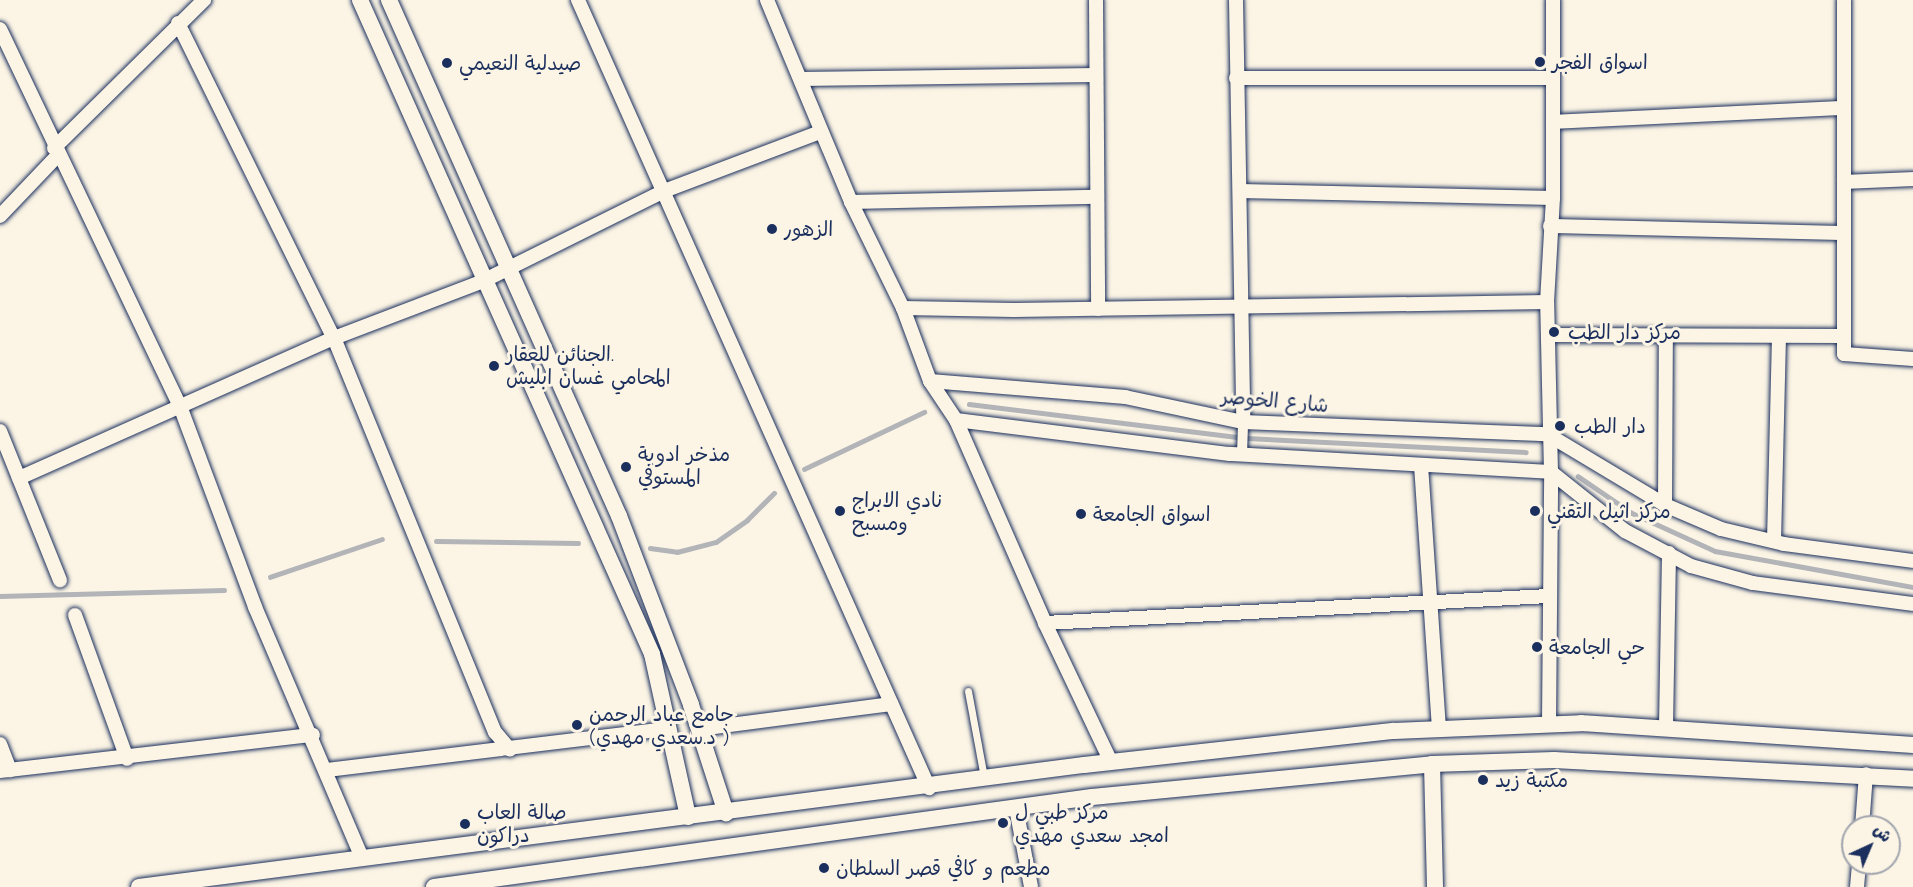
<!DOCTYPE html>
<meta charset="utf-8">
<style>
body{margin:0}
#map{position:relative;width:1913px;height:887px;overflow:hidden;background:#fcf5e5;font-family:"Comic Neue","Playpen Sans Arabic",sans-serif}
div>[style]{position:absolute}
.stream>*{height:4.5px;margin:-2.25px;padding:0 2.25px;transform-origin:2.25px;border-radius:2.25px;background:#b2b4b8}
.roads{filter:drop-shadow(0 0 2px #1b2f5e) drop-shadow(0 0 2px #1b2f5e)}
.service>*{height:7px;margin:-3.5px;padding:0 3.5px;transform-origin:3.5px;border-radius:3.5px;background:#fcf5e5}
.pedestrian>*{height:10px;margin:-5px;padding:0 5px;transform-origin:5px;border-radius:5px;background:#fcf5e5}
.minor>*{height:14px;margin:-7px;padding:0 7px;transform-origin:7px;border-radius:7px;background:#fcf5e5}
.tertiary>*{height:16px;margin:-8px;padding:0 8px;transform-origin:8px;border-radius:8px;background:#fcf5e5}
.dots>*{width:16px;height:16px;translate:-50% -50%;box-sizing:border-box;border:3px solid #fcf5e5;border-radius:50%}
span{translate:-50% -50%;white-space:nowrap;text-align:center;line-height:1.15;-webkit-text-stroke:6px #fcf5e5;paint-order:stroke}
.poi-label{font-size:20px;color:#1b2f5e}
.left{translate:0 -50%;text-align:left}
.street-label{font-size:20px;color:#1b2f5e}
.north{position:absolute;left:1841px;top:815px;width:60px;height:60px;box-sizing:border-box;background:#fcf5e5;border:2px solid #a2a6af;border-radius:50%;rotate:44deg;font-size:16px;font-weight:700;line-height:24px;text-align:center;color:#1b2f5e}
.north::after{content:'';display:block;margin:auto;width:21px;height:27px;background:#1b2f5e;clip-path:polygon(50% 0,100% 100%,50% 72%,0 100%)}
</style>
<div id="map">
<div class="stream">
<i style="left:969px;top:404px;width:280px;rotate:7deg"></i>
<i style="left:1247px;top:438px;width:279px;rotate:2.9deg"></i>
<i style="left:804px;top:469px;width:133px;rotate:-25.4deg"></i>
<i style="left:1578px;top:476px;width:65px;rotate:34.4deg"></i>
<i style="left:1632px;top:513px;width:91px;rotate:24.6deg"></i>
<i style="left:1715px;top:551px;width:201px;rotate:10.3deg"></i>
<i style="left:436px;top:541px;width:142px;rotate:0.8deg"></i>
<i style="left:650px;top:548px;width:27px;rotate:8deg"></i>
<i style="left:677px;top:552px;width:40px;rotate:-14.4deg"></i>
<i style="left:716px;top:542px;width:38px;rotate:-35deg"></i>
<i style="left:747px;top:520px;width:38px;rotate:-45deg"></i>
<i style="left:270px;top:577px;width:118px;rotate:-18.7deg"></i>
<i style="left:0;top:596px;width:224px;rotate:-1.5deg"></i>
</div>
<div class="roads">
<div class="service">
<i style="left:968px;top:691px;width:87px;rotate:79.5deg"></i>
</div>
<div class="pedestrian">
<i style="left:1242px;top:454px;width:32px;rotate:-88deg"></i>
</div>
<div class="minor">
<i style="left:578px;top:0;width:863px;rotate:65.99deg"></i>
<i style="left:767px;top:0;width:219px;rotate:67.4deg"></i>
<i style="left:851px;top:202px;width:118px;rotate:63.9deg"></i>
<i style="left:903px;top:308px;width:78px;rotate:69.7deg"></i>
<i style="left:930px;top:381px;width:47px;rotate:56.3deg"></i>
<i style="left:956px;top:420px;width:222px;rotate:66.3deg"></i>
<i style="left:1045px;top:623px;width:154px;rotate:64.6deg"></i>
<i style="left:1096px;top:0;width:309px;rotate:89.6deg"></i>
<i style="left:1236px;top:0;width:422px;rotate:89deg"></i>
<i style="left:1844px;top:0;width:354px;rotate:90deg"></i>
<i style="left:1844px;top:354px;width:69px;rotate:4.1deg"></i>
<i style="left:178px;top:23px;width:352px;rotate:63.7deg"></i>
<i style="left:334px;top:338px;width:426px;rotate:67.8deg"></i>
<i style="left:495px;top:732px;width:23px;rotate:50deg"></i>
<i style="left:0;top:29px;width:418px;rotate:64.5deg"></i>
<i style="left:180px;top:406px;width:215px;rotate:69.5deg"></i>
<i style="left:255px;top:607px;width:273px;rotate:66.9deg"></i>
<i style="left:1236px;top:78px;width:317px"></i>
<i style="left:801px;top:79px;width:295px;rotate:-0.8deg"></i>
<i style="left:1553px;top:122px;width:291px;rotate:-2.8deg"></i>
<i style="left:54px;top:148px;width:211px;rotate:-44.6deg"></i>
<i style="left:1844px;top:182px;width:69px;rotate:-2.5deg"></i>
<i style="left:1240px;top:191px;width:313px;rotate:1.3deg"></i>
<i style="left:851px;top:202px;width:246px;rotate:-1.2deg"></i>
<i style="left:0;top:216px;width:84px;rotate:-46.4deg"></i>
<i style="left:1550px;top:226px;width:294px;rotate:1.4deg"></i>
<i style="left:903px;top:308px;width:111px;rotate:1deg"></i>
<i style="left:1014px;top:310px;width:533px;rotate:-0.86deg"></i>
<i style="left:1549px;top:335px;width:295px;rotate:0.2deg"></i>
<i style="left:930px;top:381px;width:196px;rotate:4.7deg"></i>
<i style="left:1125px;top:397px;width:121px;rotate:12deg"></i>
<i style="left:1243px;top:422px;width:304px;rotate:2.3deg"></i>
<i style="left:1547px;top:434px;width:138px;rotate:31deg"></i>
<i style="left:1665px;top:505px;width:61px;rotate:23.2deg"></i>
<i style="left:1721px;top:529px;width:65px;rotate:13.4deg"></i>
<i style="left:1784px;top:544px;width:130px;rotate:7.5deg"></i>
<i style="left:956px;top:420px;width:276px;rotate:7.1deg"></i>
<i style="left:1230px;top:454px;width:322px;rotate:3.2deg"></i>
<i style="left:1551px;top:472px;width:95px;rotate:38.6deg"></i>
<i style="left:1625px;top:531px;width:75px;rotate:27.9deg"></i>
<i style="left:1691px;top:566px;width:64px;rotate:15.3deg"></i>
<i style="left:1753px;top:583px;width:161px;rotate:7.5deg"></i>
<i style="left:0;top:431px;width:161px;rotate:68.1deg"></i>
<i style="left:1421px;top:465px;width:264px;rotate:86.1deg"></i>
<i style="left:19px;top:478px;width:345px;rotate:-24deg"></i>
<i style="left:334px;top:338px;width:160px;rotate:-20.9deg"></i>
<i style="left:483px;top:281px;width:202px;rotate:-26.4deg"></i>
<i style="left:664px;top:191px;width:167px;rotate:-20.7deg"></i>
<i style="left:1665px;top:505px;width:169px;rotate:-89.7deg"></i>
<i style="left:1774px;top:541px;width:205px;rotate:-88.6deg"></i>
<i style="left:75px;top:615px;width:153px;rotate:70.1deg"></i>
<i style="left:1045px;top:623px;width:504px;rotate:-3.07deg"></i>
<i style="left:1549px;top:723px;width:251px;rotate:-89.5deg"></i>
<i style="left:1551px;top:472px;width:170px;rotate:-91.3deg"></i>
<i style="left:1547px;top:302px;width:104px;rotate:-86.7deg"></i>
<i style="left:1553px;top:198px;width:198px;rotate:-90deg"></i>
<i style="left:1666px;top:726px;width:173px;rotate:-89deg"></i>
<i style="left:699px;top:729px;width:194px;rotate:-7.4deg"></i>
<i style="left:0;top:744px;width:28px;rotate:69deg"></i>
<i style="left:327px;top:770px;width:342px;rotate:-6.9deg"></i>
<i style="left:0;top:771px;width:315px;rotate:-6.6deg"></i>
<i style="left:1016px;top:808px;width:80px;rotate:79.2deg"></i>
<i style="left:1862px;top:827px;width:53px;rotate:-85.7deg"></i>
<i style="left:1857px;top:887px;width:24px;rotate:-85deg"></i>
</div>
<div class="tertiary">
<i style="left:360px;top:0;width:716px;rotate:65.94deg"></i>
<i style="left:652px;top:654px;width:167px;rotate:77.5deg"></i>
<i style="left:389px;top:0;width:565px;rotate:65.98deg"></i>
<i style="left:619px;top:516px;width:202px;rotate:69.1deg"></i>
<i style="left:691px;top:705px;width:114px;rotate:72deg"></i>
<i style="left:1432px;top:764px;width:123px;rotate:88.6deg"></i>
<i style="left:139px;top:887px;width:953px;rotate:-7.36deg"></i>
<i style="left:1084px;top:765px;width:312px;rotate:-6.3deg"></i>
<i style="left:1394px;top:731px;width:187px;rotate:-2.4deg"></i>
<i style="left:1581px;top:723px;width:333px;rotate:3.8deg"></i>
<i style="left:434px;top:887px;width:664px;rotate:-7.79deg"></i>
<i style="left:1092px;top:797px;width:342px;rotate:-5.5deg"></i>
<i style="left:1432px;top:764px;width:122px;rotate:-1.9deg"></i>
<i style="left:1554px;top:760px;width:360px;rotate:3deg"></i>
</div>
</div>
<div class="dots">
<i style="left:1540px;top:62px;background:#1b2f5e"></i>
<i style="left:447px;top:63px;background:#1b2f5e"></i>
<i style="left:772px;top:229px;background:#1b2f5e"></i>
<i style="left:1554px;top:332px;background:#1b2f5e"></i>
<i style="left:494px;top:366px;background:#1b2f5e"></i>
<i style="left:1560px;top:426px;background:#1b2f5e"></i>
<i style="left:626px;top:467px;background:#1b2f5e"></i>
<i style="left:840px;top:511px;background:#1b2f5e"></i>
<i style="left:1535px;top:511px;background:#1b2f5e"></i>
<i style="left:1081px;top:514px;background:#1b2f5e"></i>
<i style="left:1537px;top:647px;background:#1b2f5e"></i>
<i style="left:577px;top:725px;background:#1b2f5e"></i>
<i style="left:1483px;top:780px;background:#1b2f5e"></i>
<i style="left:1003px;top:823px;background:#1b2f5e"></i>
<i style="left:465px;top:824px;background:#1b2f5e"></i>
<i style="left:824px;top:868px;background:#1b2f5e"></i>
</div>
<div class="poi-label">
<span class="left" style="left:1552px;top:62px">اسواق الفجر</span>
<span class="left" style="left:459px;top:63px">صيدلية النعيمي</span>
<span class="left" style="left:784px;top:229px">الزهور</span>
<span class="left" style="left:1568px;top:332px">مركز دار الطب</span>
<span class="left" style="left:506px;top:366px">الجنائن للعقار.<br>المحامي غسان ابليش</span>
<span class="left" style="left:1574px;top:426px">دار الطب</span>
<span class="left" style="left:638px;top:466px">مذخر ادویة<br>المستوفي</span>
<span class="left" style="left:852px;top:512px">نادي الابراج<br>ومسبح</span>
<span class="left" style="left:1547px;top:511px">مركز اثيل التقني</span>
<span class="left" style="left:1093px;top:514px">اسواق الجامعة</span>
<span class="left" style="left:1549px;top:647px">حي الجامعة</span>
<span class="left" style="left:589px;top:726px">جامع عباد الرحمن<br>(د.سعدي مهدي )</span>
<span class="left" style="left:1495px;top:780px">مكتبة زيد</span>
<span class="left" style="left:1015px;top:824px">مركز طبي ل<br>امجد سعدي مهدي</span>
<span class="left" style="left:477px;top:824px">صالة العاب<br>دراكون</span>
<span class="left" style="left:836px;top:868px">مطعم و كافي قصر السلطان</span>
</div>
<div class="street-label">
<span style="left:1275px;top:401px;rotate:5deg">شارع الخوصر</span>
</div>
<div class="north">ش</div>
</div>
